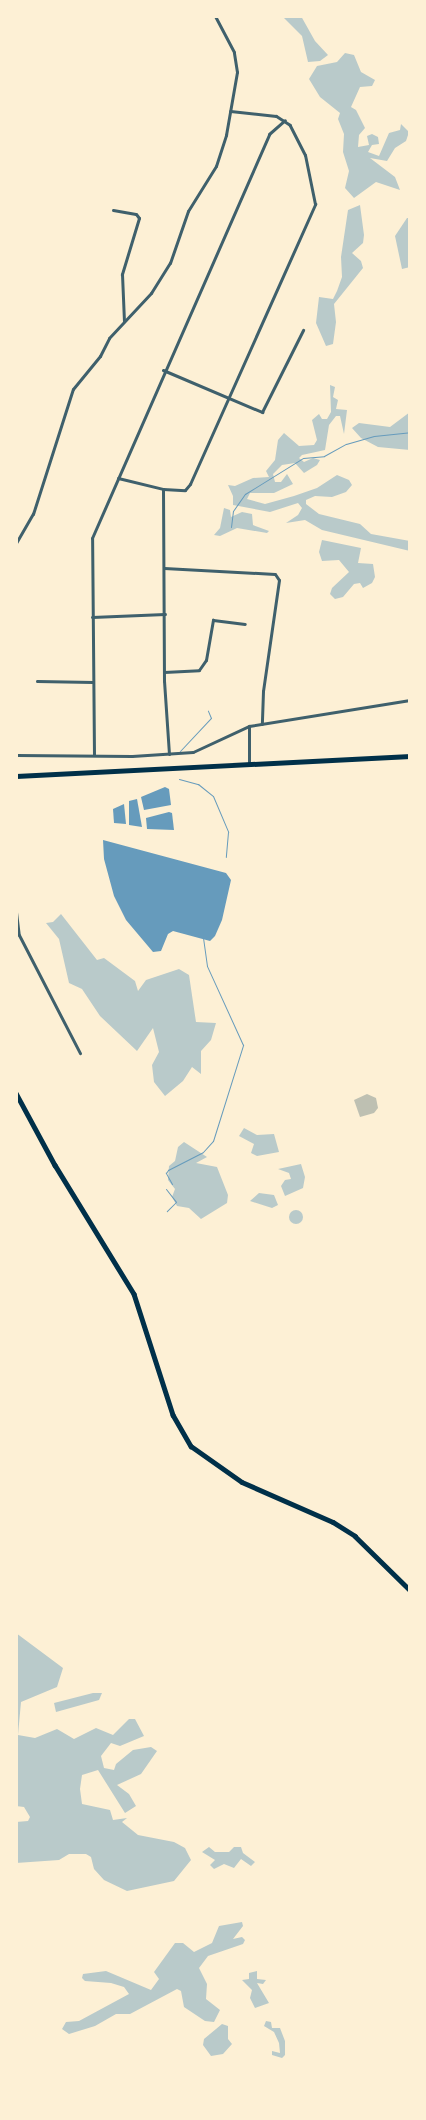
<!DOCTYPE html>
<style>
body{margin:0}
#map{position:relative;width:426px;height:2120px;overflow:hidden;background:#fdf0d5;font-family:"PT Sans",sans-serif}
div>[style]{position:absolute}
.green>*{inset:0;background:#b9caca}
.round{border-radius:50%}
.water>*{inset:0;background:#669bbc}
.stream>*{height:1px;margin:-0.5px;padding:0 0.5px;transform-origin:0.5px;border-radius:0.5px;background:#669bbc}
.building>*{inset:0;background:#bec0b2}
.minor>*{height:3px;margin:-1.5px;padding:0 1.5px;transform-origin:1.5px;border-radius:1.5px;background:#3f606c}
.secondary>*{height:4.5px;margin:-2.25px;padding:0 2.25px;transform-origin:2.25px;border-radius:2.25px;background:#003049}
.primary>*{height:5px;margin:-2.5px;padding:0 2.5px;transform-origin:2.5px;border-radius:2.5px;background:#003049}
span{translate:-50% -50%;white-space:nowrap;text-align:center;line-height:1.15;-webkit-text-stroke:4.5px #fdf0d5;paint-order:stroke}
.frame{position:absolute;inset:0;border:18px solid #fdf0d5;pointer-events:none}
</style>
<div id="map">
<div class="green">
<i style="clip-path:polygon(282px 16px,301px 16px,315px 41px,328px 55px,320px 61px,308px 62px,302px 36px)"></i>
<i style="clip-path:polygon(345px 53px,354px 55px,361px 72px,375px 80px,372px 86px,360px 87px,351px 107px,356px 110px,365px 128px,359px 135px,358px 147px,369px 145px,367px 136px,372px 134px,378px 137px,379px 144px,372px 145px,368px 152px,379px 156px,389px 133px,400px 130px,401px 124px,409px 132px,406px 141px,395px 148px,387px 161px,370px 158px,395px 177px,400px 190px,376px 182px,354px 198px,345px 188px,349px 171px,343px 152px,344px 134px,338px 119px,340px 113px,320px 97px,309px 79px,317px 66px,337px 62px)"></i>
<i style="clip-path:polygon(360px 205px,364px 235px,363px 243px,352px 253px,361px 261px,363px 268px,334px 304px,336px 322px,333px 344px,326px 346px,316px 323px,319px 297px,333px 299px,337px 291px,342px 277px,341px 257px,348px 210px)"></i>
<i style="clip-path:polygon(407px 218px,410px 218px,410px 267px,402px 269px,395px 236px)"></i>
<i style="clip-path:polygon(330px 385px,335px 387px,333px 397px,338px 400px,336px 409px,347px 410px,344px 434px,340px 416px,336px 416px,329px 425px,325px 450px,302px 455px,299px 458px,304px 462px,313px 458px,320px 460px,317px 465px,304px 473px,295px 463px,282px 465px,273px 474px,275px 482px,281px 482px,287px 474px,293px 484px,274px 493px,250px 493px,247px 499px,265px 504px,294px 496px,317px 488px,337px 475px,349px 480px,352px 485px,346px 492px,332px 497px,315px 496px,306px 500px,306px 504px,319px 514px,360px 524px,371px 534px,410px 541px,410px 551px,322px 530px,305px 520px,286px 523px,298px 515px,302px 508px,298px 503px,270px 512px,233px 505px,233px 496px,228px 485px,235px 486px,253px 478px,269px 477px,266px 471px,275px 460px,278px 440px,284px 433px,299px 446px,314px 445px,317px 440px,312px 420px,319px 414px,322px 419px,327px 419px,331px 412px)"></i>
<i style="clip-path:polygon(410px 412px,410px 450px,378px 447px,361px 438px,352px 428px,359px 423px,390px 427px)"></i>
<i style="clip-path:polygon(224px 508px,230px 510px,231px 517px,242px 512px,252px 514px,253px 525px,269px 531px,267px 533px,237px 528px,220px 536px,214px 535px,220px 528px)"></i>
<i style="clip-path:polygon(322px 540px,361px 548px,358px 563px,373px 564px,375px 577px,372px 583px,363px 588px,360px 583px,354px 584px,343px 597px,335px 599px,330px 594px,332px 588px,349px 572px,339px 560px,322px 561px,319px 552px)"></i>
<i style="clip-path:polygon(61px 914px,97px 960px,104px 958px,135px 981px,138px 991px,146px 980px,179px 969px,189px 975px,196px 1022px,216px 1023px,211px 1040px,201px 1051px,201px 1074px,192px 1067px,183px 1081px,165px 1096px,154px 1082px,152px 1065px,159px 1052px,153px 1028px,137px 1051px,100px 1016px,82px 989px,69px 983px,59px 939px,46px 923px,53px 922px)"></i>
<i style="clip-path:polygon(244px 1128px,257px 1135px,274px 1134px,279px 1152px,257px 1156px,251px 1153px,254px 1144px,239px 1136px)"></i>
<i style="clip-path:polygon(184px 1142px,207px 1157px,196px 1163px,217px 1167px,228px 1195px,227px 1203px,201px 1219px,189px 1208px,177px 1206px,172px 1197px,175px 1189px,168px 1180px,169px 1166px,175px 1161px,178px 1147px)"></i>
<i style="clip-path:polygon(301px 1164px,305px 1177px,303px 1188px,285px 1196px,281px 1186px,285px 1180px,291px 1179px,289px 1173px,278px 1169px)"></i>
<i style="clip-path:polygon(259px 1193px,274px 1195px,278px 1205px,272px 1208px,250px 1201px)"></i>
<i class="round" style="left:289px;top:1210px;width:14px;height:14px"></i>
<i style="clip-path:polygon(16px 1633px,63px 1668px,57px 1687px,21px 1702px,18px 1735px,35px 1738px,57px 1729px,74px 1739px,96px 1728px,113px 1735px,129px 1719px,135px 1719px,144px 1736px,120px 1746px,111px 1743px,101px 1756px,104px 1768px,114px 1770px,116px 1764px,133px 1750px,151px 1747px,157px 1751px,141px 1774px,117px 1785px,129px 1794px,136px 1806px,125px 1813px,98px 1770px,82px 1775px,80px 1789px,82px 1804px,110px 1810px,113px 1820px,127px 1818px,122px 1822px,138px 1835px,174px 1842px,185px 1848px,191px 1860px,174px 1881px,127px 1891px,104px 1880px,94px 1869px,91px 1857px,86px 1854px,69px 1854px,59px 1860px,16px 1863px,16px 1822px,28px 1821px,30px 1817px,24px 1807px,16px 1806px)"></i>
<i style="clip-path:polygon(93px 1693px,102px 1693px,99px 1700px,56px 1712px,54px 1703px)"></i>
<i style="clip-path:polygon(209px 1847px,215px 1852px,229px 1852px,234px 1847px,241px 1847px,243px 1853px,255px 1862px,251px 1866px,241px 1859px,234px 1868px,224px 1864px,214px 1869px,210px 1865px,215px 1860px,202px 1852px)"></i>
<i style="clip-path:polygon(242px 1922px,243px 1926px,233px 1939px,242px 1937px,245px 1940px,243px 1944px,208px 1956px,199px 1968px,207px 1984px,206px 1999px,220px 2010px,214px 2022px,205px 2021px,184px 2007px,181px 1991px,177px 1989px,130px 2014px,116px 2014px,95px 2026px,69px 2034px,62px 2029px,66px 2022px,79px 2021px,129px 1994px,124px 1987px,111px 1983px,85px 1981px,82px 1978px,83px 1974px,106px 1971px,151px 1990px,159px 1979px,154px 1972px,175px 1943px,183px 1943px,194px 1952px,212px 1943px,219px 1926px)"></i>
<i style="clip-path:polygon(257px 1971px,257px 1979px,266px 1980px,263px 1984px,257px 1983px,269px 2003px,255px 2008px,250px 1998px,252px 1990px,242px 1980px,249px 1979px,249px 1973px)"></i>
<i style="clip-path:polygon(266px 2021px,271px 2022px,272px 2028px,280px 2028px,285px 2041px,285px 2055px,282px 2058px,272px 2055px,272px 2051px,280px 2053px,279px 2043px,274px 2032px,264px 2026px)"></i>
<i style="clip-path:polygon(222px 2024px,228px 2026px,228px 2039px,232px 2044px,223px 2054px,211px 2056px,203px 2045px,204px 2039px)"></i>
</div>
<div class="water">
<i style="clip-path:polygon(165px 787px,169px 789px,171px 805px,144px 810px,141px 797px)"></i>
<i style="clip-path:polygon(137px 799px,142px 827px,129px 825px,129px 801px)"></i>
<i style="clip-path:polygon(124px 804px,126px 824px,114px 823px,113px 809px)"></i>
<i style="clip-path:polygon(169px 812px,172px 813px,174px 830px,147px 829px,146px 818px)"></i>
<i style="clip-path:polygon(103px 840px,226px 873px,231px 880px,222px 920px,215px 936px,210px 941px,173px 931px,168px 934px,161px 951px,153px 952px,126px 920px,114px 896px,104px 859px)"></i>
</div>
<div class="stream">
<i style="left:231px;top:527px;width:16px;rotate:-83deg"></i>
<i style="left:233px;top:511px;width:21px;rotate:-55deg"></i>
<i style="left:245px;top:494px;width:68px;rotate:-31.8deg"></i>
<i style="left:303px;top:458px;width:21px;rotate:-5deg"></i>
<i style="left:324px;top:456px;width:25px;rotate:-29deg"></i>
<i style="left:346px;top:444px;width:29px;rotate:-16deg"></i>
<i style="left:374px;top:436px;width:36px;rotate:-6deg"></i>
<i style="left:180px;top:751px;width:45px;rotate:-46.8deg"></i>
<i style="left:211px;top:718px;width:8px;rotate:-113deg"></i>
<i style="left:179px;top:779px;width:20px;rotate:15deg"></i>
<i style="left:198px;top:784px;width:19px;rotate:39deg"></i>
<i style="left:213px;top:796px;width:39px;rotate:67deg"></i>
<i style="left:228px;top:832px;width:25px;rotate:95deg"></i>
<i style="left:172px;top:1184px;width:13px;rotate:-119deg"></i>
<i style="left:166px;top:1173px;width:4px;rotate:-56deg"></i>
<i style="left:168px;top:1170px;width:39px;rotate:-27deg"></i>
<i style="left:203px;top:1152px;width:15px;rotate:-48deg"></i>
<i style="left:213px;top:1141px;width:101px;rotate:-72.6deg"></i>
<i style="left:243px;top:1045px;width:87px;rotate:-114.5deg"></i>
<i style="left:207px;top:966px;width:28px;rotate:-98deg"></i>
<i style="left:166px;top:1189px;width:16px;rotate:52deg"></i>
<i style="left:176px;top:1202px;width:13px;rotate:135deg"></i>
</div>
<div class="building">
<i style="clip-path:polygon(367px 1094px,376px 1098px,378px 1108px,374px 1113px,360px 1117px,354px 1100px)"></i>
</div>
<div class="minor">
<i style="left:113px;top:210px;width:23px;rotate:10deg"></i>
<i style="left:136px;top:214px;width:5px;rotate:53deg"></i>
<i style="left:139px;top:218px;width:59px;rotate:106.9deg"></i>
<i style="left:122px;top:274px;width:47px;rotate:87.6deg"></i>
<i style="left:163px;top:370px;width:108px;rotate:23deg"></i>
<i style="left:262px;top:412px;width:92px;rotate:-63.4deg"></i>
<i style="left:118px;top:478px;width:46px;rotate:13.7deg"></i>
<i style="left:16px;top:543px;width:34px;rotate:-60deg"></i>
<i style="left:33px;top:514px;width:131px;rotate:-72.3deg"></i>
<i style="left:73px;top:389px;width:43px;rotate:-50.7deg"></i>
<i style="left:100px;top:356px;width:20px;rotate:-63deg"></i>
<i style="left:109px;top:338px;width:62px;rotate:-47deg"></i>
<i style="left:151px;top:293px;width:36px;rotate:-58deg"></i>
<i style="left:170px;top:263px;width:55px;rotate:-70.9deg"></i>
<i style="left:188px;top:211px;width:53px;rotate:-58.1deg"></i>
<i style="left:216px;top:166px;width:33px;rotate:-72deg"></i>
<i style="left:226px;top:135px;width:64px;rotate:-80.1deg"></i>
<i style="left:237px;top:72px;width:20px;rotate:-99deg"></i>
<i style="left:234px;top:52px;width:41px;rotate:-117.8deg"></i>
<i style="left:164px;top:568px;width:111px;rotate:3.1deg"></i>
<i style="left:275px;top:574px;width:7px;rotate:56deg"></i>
<i style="left:279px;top:580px;width:112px;rotate:98.2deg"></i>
<i style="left:263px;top:691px;width:33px;rotate:92deg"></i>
<i style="left:92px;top:617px;width:73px;rotate:-2.4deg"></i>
<i style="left:164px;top:672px;width:35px;rotate:-3deg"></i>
<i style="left:199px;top:670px;width:12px;rotate:-55deg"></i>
<i style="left:206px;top:660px;width:41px;rotate:-80.1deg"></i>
<i style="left:213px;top:620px;width:32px;rotate:7deg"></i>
<i style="left:37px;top:681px;width:56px;rotate:1deg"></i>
<i style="left:249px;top:726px;width:38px;rotate:90deg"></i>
<i style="left:169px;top:754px;width:73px;rotate:-93.9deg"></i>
<i style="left:164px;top:681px;width:192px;rotate:-90.3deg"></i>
<i style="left:163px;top:489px;width:22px;rotate:3deg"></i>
<i style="left:185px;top:490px;width:8px;rotate:-50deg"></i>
<i style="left:190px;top:484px;width:307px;rotate:-65.9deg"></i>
<i style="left:315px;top:204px;width:50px;rotate:-101.5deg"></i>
<i style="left:305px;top:155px;width:34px;rotate:-117deg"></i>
<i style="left:290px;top:125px;width:17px;rotate:-147deg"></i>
<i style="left:276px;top:116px;width:46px;rotate:-173.8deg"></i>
<i style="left:16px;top:755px;width:116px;rotate:0.5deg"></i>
<i style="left:132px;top:756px;width:61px;rotate:-3.8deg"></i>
<i style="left:193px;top:752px;width:62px;rotate:-24.9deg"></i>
<i style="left:249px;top:726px;width:163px;rotate:-9.2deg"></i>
<i style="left:94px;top:755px;width:217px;rotate:-90.5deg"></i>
<i style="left:92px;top:538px;width:441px;rotate:-66.3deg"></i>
<i style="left:269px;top:134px;width:21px;rotate:-41deg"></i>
<i style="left:16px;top:912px;width:23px;rotate:83deg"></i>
<i style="left:19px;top:935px;width:133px;rotate:62.7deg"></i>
</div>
<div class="secondary">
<i style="left:16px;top:1093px;width:82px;rotate:61.6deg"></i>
<i style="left:55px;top:1165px;width:151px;rotate:58.5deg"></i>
<i style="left:134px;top:1294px;width:127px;rotate:72.1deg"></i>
<i style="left:173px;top:1415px;width:36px;rotate:60deg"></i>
<i style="left:191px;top:1446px;width:62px;rotate:35.2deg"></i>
<i style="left:242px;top:1482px;width:99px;rotate:23.7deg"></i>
<i style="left:333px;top:1522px;width:26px;rotate:32deg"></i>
<i style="left:355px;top:1536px;width:77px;rotate:44.5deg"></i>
</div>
<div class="primary">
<i style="left:16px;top:776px;width:395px;rotate:-2.9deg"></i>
</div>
<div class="frame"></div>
</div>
